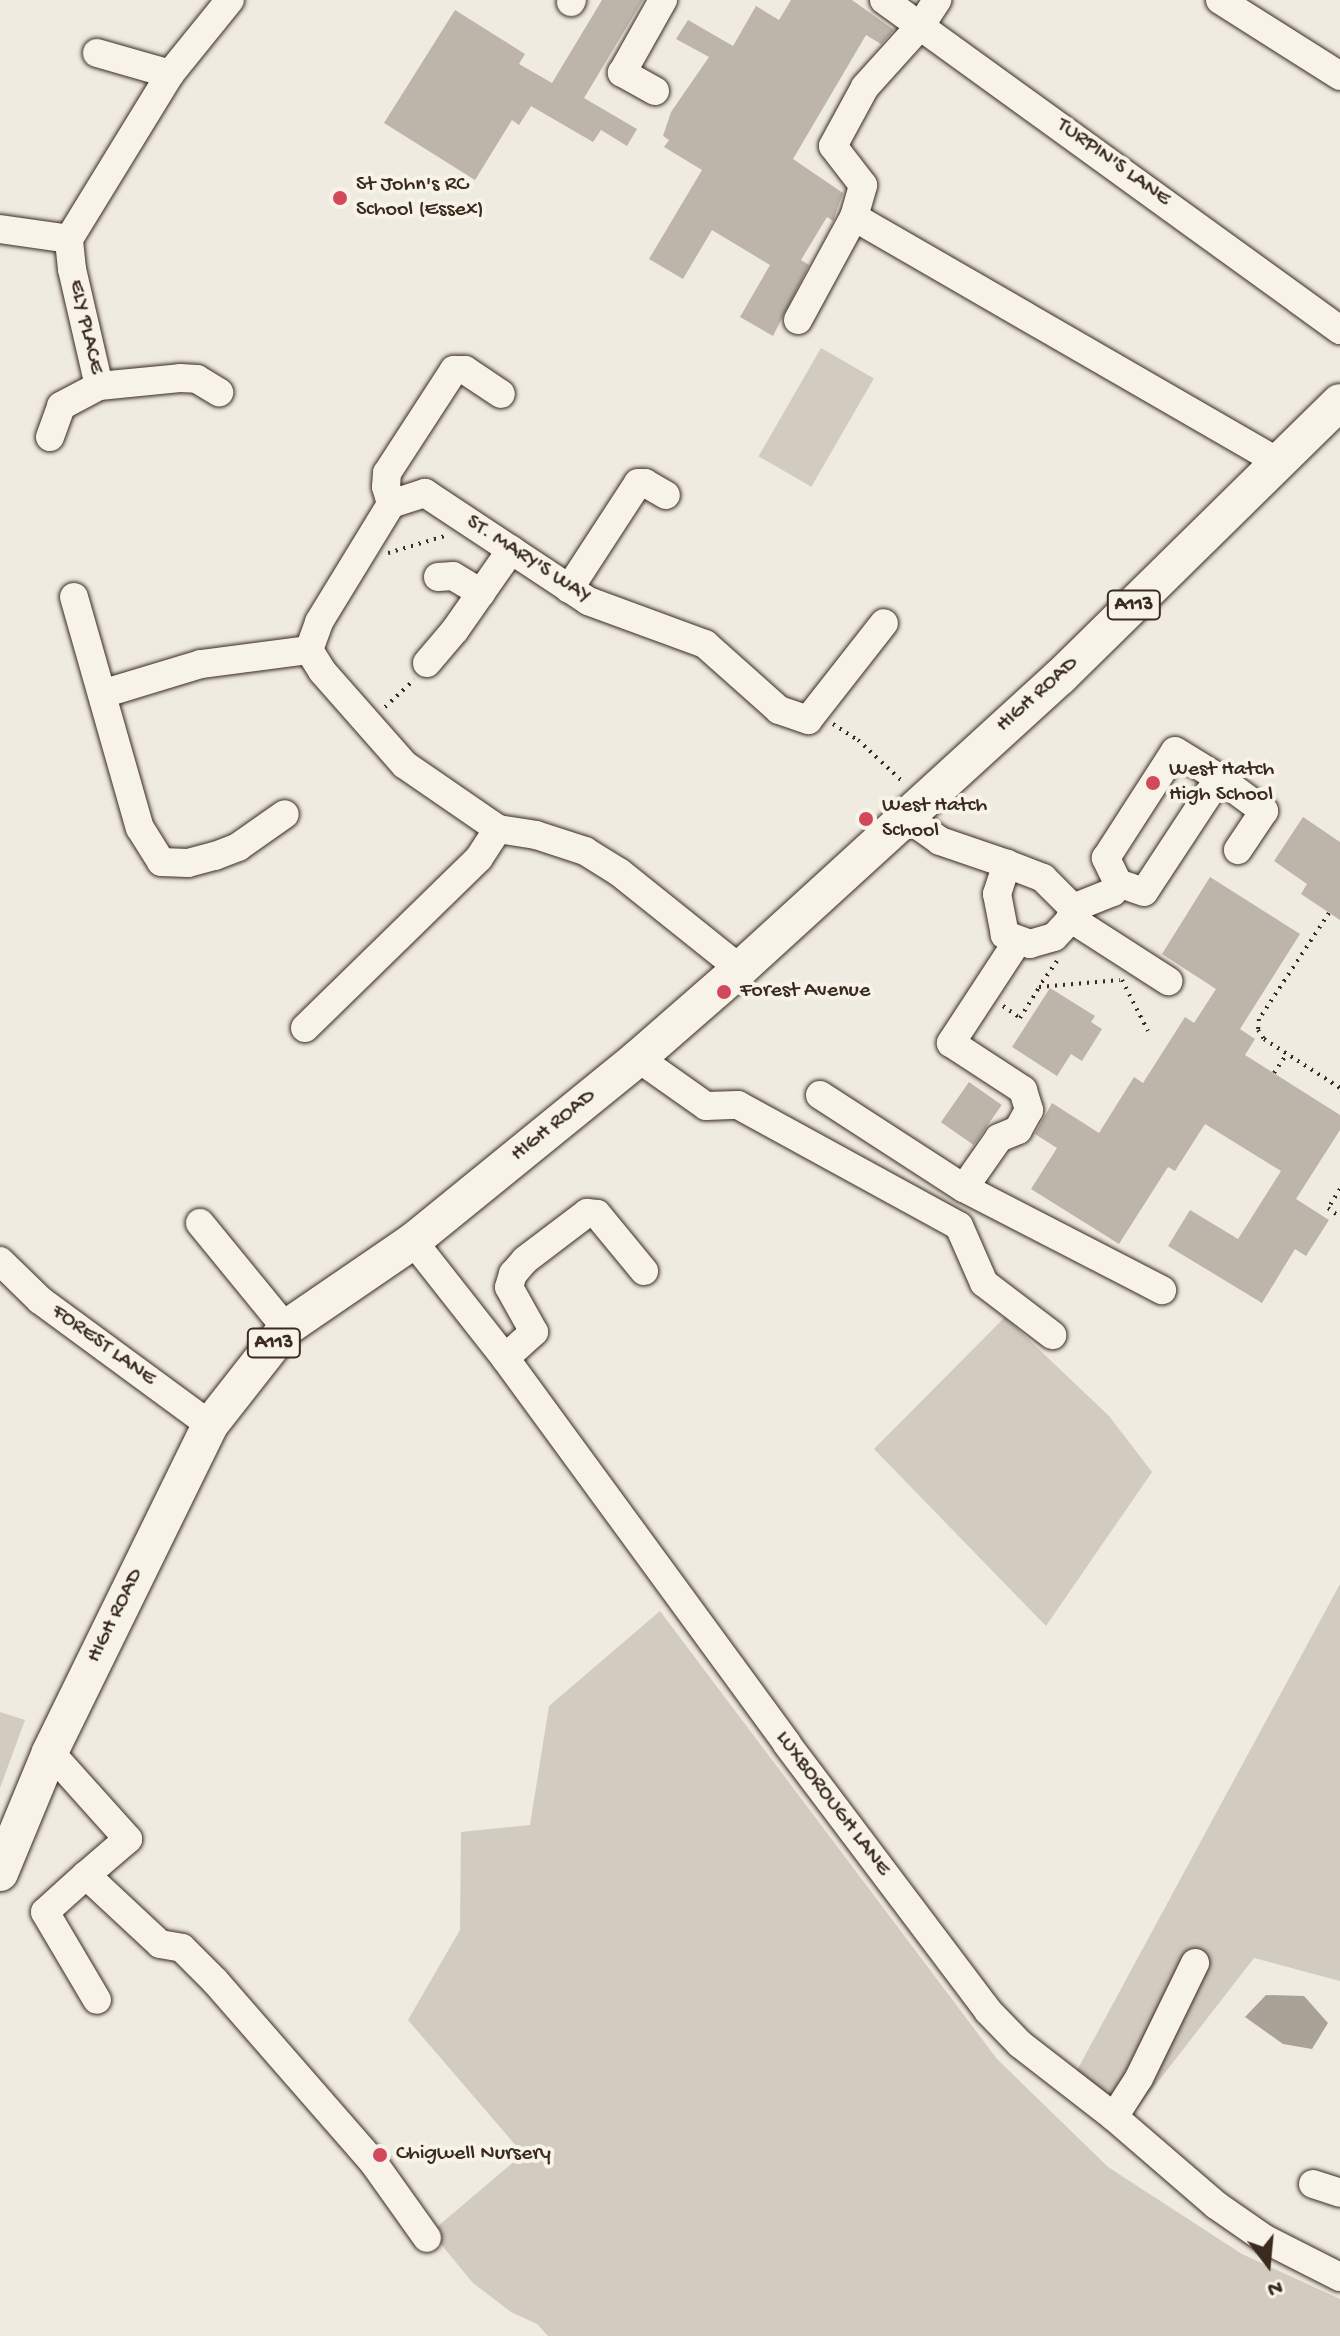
<!DOCTYPE html>
<style>
body{margin:0}
#map{position:relative;width:1340px;height:2336px;overflow:hidden;background:#efebe0;font-family:"Gochi Hand",sans-serif}
div>[style]{position:absolute}
.green>*{inset:0;background:#d1cbc0;transform-origin:0 0}
.water>*{inset:0;background:#aaa296}
.building>*{inset:0;background:#bdb5aa;transform-origin:0 0}
.path>*{height:4px;margin-top:-2px;transform-origin:0;background:repeating-linear-gradient(90deg,#3b2a1e 0 2px,transparent 0 8px)}
.roads{filter:drop-shadow(0 0 2px #3b2a1e) drop-shadow(0 0 2px #3b2a1e)}
.minor>*{height:28px;margin:-14px;padding:0 14px;transform-origin:14px;border-radius:14px;background:#f7f3e8}
.major>*{height:36px;margin:-18px;padding:0 18px;transform-origin:18px;border-radius:18px;background:#f7f3e8}
.dots>*{width:22px;height:22px;translate:-50% -50%;box-sizing:border-box;border:4px solid #f7f3e8;border-radius:50%}
span{translate:-50% -50%;white-space:nowrap;text-align:center;line-height:1.15;-webkit-text-stroke:8px #f7f3e8;paint-order:stroke}
.shield-label span{padding:2px 6px;background:#f7f3e8;border:2px solid;border-radius:6px;-webkit-text-stroke-width:0}
.shield-label{font-size:20px;color:#3b2a1e;font-weight:700}
.street-label{font-size:22px;color:#3b2a1e}
.poi-label{font-size:22px;color:#3b2a1e}
.left{translate:0 -50%;text-align:left}
.north{position:absolute;left:1228px;top:2224px;width:80px;height:80px;-webkit-text-stroke:6px #f7f3e8;paint-order:stroke;rotate:164deg;font-size:22px;font-weight:700;line-height:32px;text-align:center;color:#3b2a1e}
.north::after{content:'';display:block;margin:auto;width:28px;height:36px;background:#3b2a1e;clip-path:polygon(50% 0,100% 100%,50% 72%,0 100%)}
</style>
<div id="map">
<div class="green">
<i style="left:821px;top:348px;width:61px;height:125px;rotate:30deg"></i>
<i style="clip-path:polygon(1005px 1317px,1109px 1416px,1152px 1472px,1046px 1626px,874px 1449px)"></i>
<i style="clip-path:polygon(1340px 1584px,1340px 1981px,1254px 1958px,1126px 2123px,1075px 2074px)"></i>
<i style="clip-path:polygon(660px 1611px,997px 2059px,1108px 2167px,1242px 2254px,1340px 2299px,1340px 2336px,548px 2336px,537px 2324px,511px 2312px,473px 2283px,431px 2232px,523px 2154px,408px 2020px,460px 1930px,461px 1832px,530px 1825px,549px 1706px)"></i>
<i style="clip-path:polygon(0 1712px,25px 1720px,0 1788px)"></i>
</div>
<div class="water">
<i style="clip-path:polygon(1266px 1995px,1304px 1996px,1328px 2023px,1312px 2049px,1283px 2044px,1245px 2017px)"></i>
</div>
<div class="building">
<i style="clip-path:polygon(602px 0,643px 0,584px 98px,637px 129px,627px 146px,601px 130px,593px 142px,531px 106px,519px 125px,512px 120px,475px 180px,384px 123px,455px 10px,525px 54px,519px 64px,552px 83px)"></i>
<i style="clip-path:polygon(791px 0,852px 0,894px 30px,881px 44px,866px 35px,793px 159px,843px 193px,833px 221px,827px 217px,801px 260px,809px 265px,773px 336px,740px 317px,770px 265px,712px 230px,683px 279px,649px 259px,702px 170px,664px 147px,669px 140px,663px 136px,671px 112px,709px 57px,676px 39px,688px 20px,733px 46px,756px 6px,779px 20px)"></i>
<i style="clip-path:polygon(1303px 817px,1340px 842px,1340px 920px,1301px 894px,1307px 884px,1274px 861px)"></i>
<i style="clip-path:polygon(1210px 877px,1300px 934px,1240px 1029px,1255px 1039px,1245px 1055px,1340px 1115px,1340px 1130px,1296px 1199px,1329px 1220px,1306px 1256px,1295px 1249px,1262px 1303px,1168px 1246px,1190px 1210px,1238px 1239px,1281px 1171px,1205px 1124px,1175px 1171px,1168px 1167px,1119px 1244px,1031px 1189px,1057px 1148px,1035px 1134px,1052px 1103px,1099px 1133px,1134px 1077px,1143px 1083px,1185px 1017px,1194px 1023px,1216px 989px,1162px 954px)"></i>
<i style="clip-path:polygon(1050px 988px,1095px 1016px,1091px 1022px,1102px 1029px,1082px 1061px,1071px 1054px,1057px 1076px,1012px 1047px)"></i>
<i style="left:969px;top:1082px;width:40px;height:49px;rotate:35deg"></i>
</div>
<div class="path">
<i style="left:388px;top:553px;width:59px;rotate:-16.6deg"></i>
<i style="left:385px;top:707px;width:40px;rotate:-43deg"></i>
<i style="left:833px;top:724px;width:30px;rotate:33deg"></i>
<i style="left:858px;top:740px;width:62px;rotate:43deg"></i>
<i style="left:1329px;top:913px;width:127px;rotate:123.4deg"></i>
<i style="left:1259px;top:1019px;width:11px;rotate:95deg"></i>
<i style="left:1258px;top:1030px;width:11px;rotate:56deg"></i>
<i style="left:1264px;top:1039px;width:90px;rotate:32.8deg"></i>
<i style="left:1057px;top:961px;width:32px;rotate:125deg"></i>
<i style="left:1039px;top:987px;width:81px;rotate:-4.9deg"></i>
<i style="left:1122px;top:980px;width:57px;rotate:63deg"></i>
<i style="left:1003px;top:1006px;width:21px;rotate:35deg"></i>
<i style="left:1020px;top:1018px;width:36px;rotate:-58deg"></i>
<i style="left:1274px;top:1073px;width:23px;rotate:-56deg"></i>
<i style="left:1340px;top:1189px;width:22px;rotate:122deg"></i>
<i style="left:1328px;top:1208px;width:15px;rotate:37deg"></i>
</div>
<div class="roads">
<div class="minor">
<i style="left:884px;top:0;width:563px;rotate:35.89deg"></i>
<i style="left:1220px;top:0;width:142px;rotate:32.3deg"></i>
<i style="left:571px;top:2px;width:2px;rotate:-63deg"></i>
<i style="left:97px;top:53px;width:76px;rotate:16deg"></i>
<i style="left:655px;top:91px;width:38px;rotate:-151deg"></i>
<i style="left:622px;top:73px;width:84px;rotate:-60.7deg"></i>
<i style="left:854px;top:217px;width:33px;rotate:-74deg"></i>
<i style="left:863px;top:185px;width:49px;rotate:-127.6deg"></i>
<i style="left:833px;top:146px;width:67px;rotate:-61.5deg"></i>
<i style="left:865px;top:87px;width:84px;rotate:-47.9deg"></i>
<i style="left:921px;top:25px;width:30px;rotate:-57deg"></i>
<i style="left:0;top:229px;width:70px;rotate:8.2deg"></i>
<i style="left:798px;top:320px;width:117px;rotate:-61.5deg"></i>
<i style="left:854px;top:217px;width:493px;rotate:30deg"></i>
<i style="left:99px;top:386px;width:81px;rotate:-5.6deg"></i>
<i style="left:180px;top:378px;width:17px;rotate:3deg"></i>
<i style="left:197px;top:379px;width:26px;rotate:31deg"></i>
<i style="left:50px;top:437px;width:33px;rotate:-70deg"></i>
<i style="left:61px;top:406px;width:43px;rotate:-27.8deg"></i>
<i style="left:99px;top:386px;width:120px;rotate:-103deg"></i>
<i style="left:72px;top:269px;width:30px;rotate:-96deg"></i>
<i style="left:69px;top:239px;width:193px;rotate:-58.5deg"></i>
<i style="left:170px;top:74px;width:95px;rotate:-51deg"></i>
<i style="left:391px;top:504px;width:18px;rotate:-106deg"></i>
<i style="left:386px;top:487px;width:14px;rotate:-86deg"></i>
<i style="left:387px;top:473px;width:123px;rotate:-57deg"></i>
<i style="left:454px;top:370px;width:11px"></i>
<i style="left:465px;top:370px;width:43px;rotate:33.7deg"></i>
<i style="left:438px;top:577px;width:15px;rotate:-4deg"></i>
<i style="left:453px;top:576px;width:33px;rotate:31deg"></i>
<i style="left:569px;top:589px;width:126px;rotate:-56.9deg"></i>
<i style="left:638px;top:483px;width:7px"></i>
<i style="left:645px;top:483px;width:24px;rotate:30deg"></i>
<i style="left:74px;top:597px;width:240px;rotate:74.1deg"></i>
<i style="left:140px;top:828px;width:40px;rotate:58deg"></i>
<i style="left:161px;top:862px;width:27px;rotate:2deg"></i>
<i style="left:188px;top:863px;width:28px;rotate:-15deg"></i>
<i style="left:215px;top:856px;width:25px;rotate:-21deg"></i>
<i style="left:238px;top:847px;width:57px;rotate:-35.1deg"></i>
<i style="left:309px;top:650px;width:30px;rotate:-70deg"></i>
<i style="left:319px;top:622px;width:138px;rotate:-58.6deg"></i>
<i style="left:391px;top:504px;width:36px;rotate:-18deg"></i>
<i style="left:425px;top:493px;width:196px;rotate:33.5deg"></i>
<i style="left:588px;top:601px;width:125px;rotate:20.2deg"></i>
<i style="left:705px;top:644px;width:99px;rotate:41.7deg"></i>
<i style="left:779px;top:710px;width:31px;rotate:19deg"></i>
<i style="left:808px;top:720px;width:123px;rotate:-51.9deg"></i>
<i style="left:309px;top:650px;width:25px;rotate:58deg"></i>
<i style="left:322px;top:671px;width:125px;rotate:48.6deg"></i>
<i style="left:405px;top:765px;width:113px;rotate:34.5deg"></i>
<i style="left:427px;top:663px;width:43px;rotate:-49.7deg"></i>
<i style="left:455px;top:630px;width:98px;rotate:-55deg"></i>
<i style="left:102px;top:694px;width:103px;rotate:-16.9deg"></i>
<i style="left:201px;top:664px;width:109px;rotate:-7.4deg"></i>
<i style="left:1219px;top:778px;width:136px;rotate:123.3deg"></i>
<i style="left:1144px;top:892px;width:28px;rotate:-161deg"></i>
<i style="left:1118px;top:883px;width:28px;rotate:-116deg"></i>
<i style="left:1106px;top:858px;width:127px;rotate:-57.2deg"></i>
<i style="left:1175px;top:751px;width:52px;rotate:31.5deg"></i>
<i style="left:1219px;top:778px;width:56px;rotate:36.3deg"></i>
<i style="left:1264px;top:811px;width:47px;rotate:123.7deg"></i>
<i style="left:905px;top:816px;width:43px;rotate:35.5deg"></i>
<i style="left:940px;top:841px;width:71px;rotate:18.9deg"></i>
<i style="left:1007px;top:864px;width:39px;rotate:21deg"></i>
<i style="left:1043px;top:878px;width:42px;rotate:45deg"></i>
<i style="left:1073px;top:908px;width:12px;rotate:104deg"></i>
<i style="left:1070px;top:920px;width:23px;rotate:133deg"></i>
<i style="left:1054px;top:937px;width:25px;rotate:164deg"></i>
<i style="left:1030px;top:944px;width:27px;rotate:-160deg"></i>
<i style="left:1005px;top:935px;width:42px;rotate:-101deg"></i>
<i style="left:997px;top:894px;width:32px;rotate:-72deg"></i>
<i style="left:1073px;top:908px;width:43px;rotate:-21.8deg"></i>
<i style="left:1113px;top:892px;width:10px;rotate:-61deg"></i>
<i style="left:1070px;top:918px;width:117px;rotate:32.7deg"></i>
<i style="left:1017px;top:942px;width:121px;rotate:123.2deg"></i>
<i style="left:951px;top:1043px;width:86px;rotate:33.1deg"></i>
<i style="left:1023px;top:1090px;width:21px;rotate:73deg"></i>
<i style="left:1029px;top:1110px;width:23px;rotate:119deg"></i>
<i style="left:1018px;top:1130px;width:21px;rotate:157deg"></i>
<i style="left:999px;top:1138px;width:61px;rotate:125deg"></i>
<i style="left:964px;top:1188px;width:223px;rotate:27.3deg"></i>
<i style="left:305px;top:1028px;width:243px;rotate:-44.3deg"></i>
<i style="left:479px;top:858px;width:35px;rotate:-57deg"></i>
<i style="left:498px;top:829px;width:38px;rotate:9deg"></i>
<i style="left:536px;top:835px;width:52px;rotate:18.1deg"></i>
<i style="left:585px;top:851px;width:40px;rotate:32deg"></i>
<i style="left:619px;top:872px;width:155px;rotate:38.7deg"></i>
<i style="left:638px;top:1058px;width:83px;rotate:35.2deg"></i>
<i style="left:706px;top:1106px;width:32px;rotate:-2deg"></i>
<i style="left:738px;top:1105px;width:252px;rotate:28.7deg"></i>
<i style="left:959px;top:1226px;width:62px;rotate:66.3deg"></i>
<i style="left:984px;top:1283px;width:86px;rotate:37.4deg"></i>
<i style="left:820px;top:1095px;width:171px;rotate:32.9deg"></i>
<i style="left:200px;top:1223px;width:136px;rotate:50.7deg"></i>
<i style="left:413px;top:1241px;width:149px;rotate:51.8deg"></i>
<i style="left:505px;top:1358px;width:478px;rotate:53.8deg"></i>
<i style="left:787px;top:1744px;width:334px;rotate:53deg"></i>
<i style="left:988px;top:2011px;width:46px;rotate:45.9deg"></i>
<i style="left:1020px;top:2044px;width:119px;rotate:37.8deg"></i>
<i style="left:1114px;top:2117px;width:135px;rotate:40.8deg"></i>
<i style="left:1216px;top:2205px;width:60px;rotate:34.8deg"></i>
<i style="left:1265px;top:2239px;width:84px;rotate:26.9deg"></i>
<i style="left:0;top:1261px;width:56px;rotate:44.3deg"></i>
<i style="left:40px;top:1300px;width:211px;rotate:36.3deg"></i>
<i style="left:505px;top:1358px;width:39px;rotate:-42deg"></i>
<i style="left:534px;top:1332px;width:51px;rotate:-119.1deg"></i>
<i style="left:509px;top:1287px;width:14px;rotate:-73deg"></i>
<i style="left:513px;top:1274px;width:18px;rotate:-49deg"></i>
<i style="left:525px;top:1260px;width:78px;rotate:-37.2deg"></i>
<i style="left:587px;top:1213px;width:10px;rotate:6deg"></i>
<i style="left:597px;top:1214px;width:74px;rotate:50.5deg"></i>
<i style="left:50px;top:1752px;width:117px;rotate:48.1deg"></i>
<i style="left:128px;top:1839px;width:55px;rotate:139.4deg"></i>
<i style="left:86px;top:1875px;width:101px;rotate:43deg"></i>
<i style="left:160px;top:1944px;width:22px;rotate:10deg"></i>
<i style="left:182px;top:1948px;width:47px;rotate:45deg"></i>
<i style="left:215px;top:1981px;width:240px;rotate:48.9deg"></i>
<i style="left:373px;top:2162px;width:93px;rotate:54.6deg"></i>
<i style="left:86px;top:1875px;width:55px;rotate:137.9deg"></i>
<i style="left:45px;top:1912px;width:102px;rotate:59.4deg"></i>
<i style="left:1114px;top:2117px;width:46px;rotate:-57.3deg"></i>
<i style="left:1139px;top:2078px;width:128px;rotate:-64deg"></i>
<i style="left:1313px;top:2184px;width:28px;rotate:18deg"></i>
</div>
<div class="major">
<i style="left:0;top:1873px;width:131px;rotate:-67.5deg"></i>
<i style="left:50px;top:1752px;width:364px;rotate:-63.9deg"></i>
<i style="left:210px;top:1425px;width:123px;rotate:-51.9deg"></i>
<i style="left:286px;top:1328px;width:154px;rotate:-34.4deg"></i>
<i style="left:413px;top:1241px;width:290px;rotate:-39.1deg"></i>
<i style="left:638px;top:1058px;width:135px;rotate:-41.1deg"></i>
<i style="left:740px;top:969px;width:433px;rotate:-42.4deg"></i>
<i style="left:1060px;top:677px;width:392px;rotate:-44.5deg"></i>
</div>
</div>
<div class="dots">
<i style="left:340px;top:198px;background:#d1495b"></i>
<i style="left:1153px;top:783px;background:#d1495b"></i>
<i style="left:866px;top:819px;background:#d1495b"></i>
<i style="left:724px;top:992px;background:#d1495b"></i>
<i style="left:380px;top:2155px;background:#d1495b"></i>
</div>
<div class="shield-label">
<span style="left:1134px;top:605px">A113</span>
<span style="left:274px;top:1343px">A113</span>
</div>
<div class="street-label">
<span style="left:1113px;top:163px;rotate:36deg">TURPIN'S LANE</span>
<span style="left:85px;top:327px;rotate:77deg">ELY PLACE</span>
<span style="left:528px;top:560px;rotate:33deg">ST. MARY'S WAY</span>
<span style="left:1038px;top:695px;rotate:-42deg">HIGH ROAD</span>
<span style="left:554px;top:1126px;rotate:-39deg">HIGH ROAD</span>
<span style="left:103px;top:1346px;rotate:36deg">FOREST LANE</span>
<span style="left:116px;top:1616px;rotate:-64deg">HIGH ROAD</span>
<span style="left:832px;top:1804px;rotate:53deg">LUXBOROUGH LANE</span>
</div>
<div class="poi-label">
<span class="left" style="left:356px;top:198px">St John's RC<br>School (Essex)</span>
<span class="left" style="left:1169px;top:783px">West Hatch<br>High School</span>
<span class="left" style="left:882px;top:819px">West Hatch<br>School</span>
<span class="left" style="left:740px;top:992px">Forest Avenue</span>
<span class="left" style="left:396px;top:2155px">Chigwell Nursery</span>
</div>
<div class="north">N</div>
</div>
